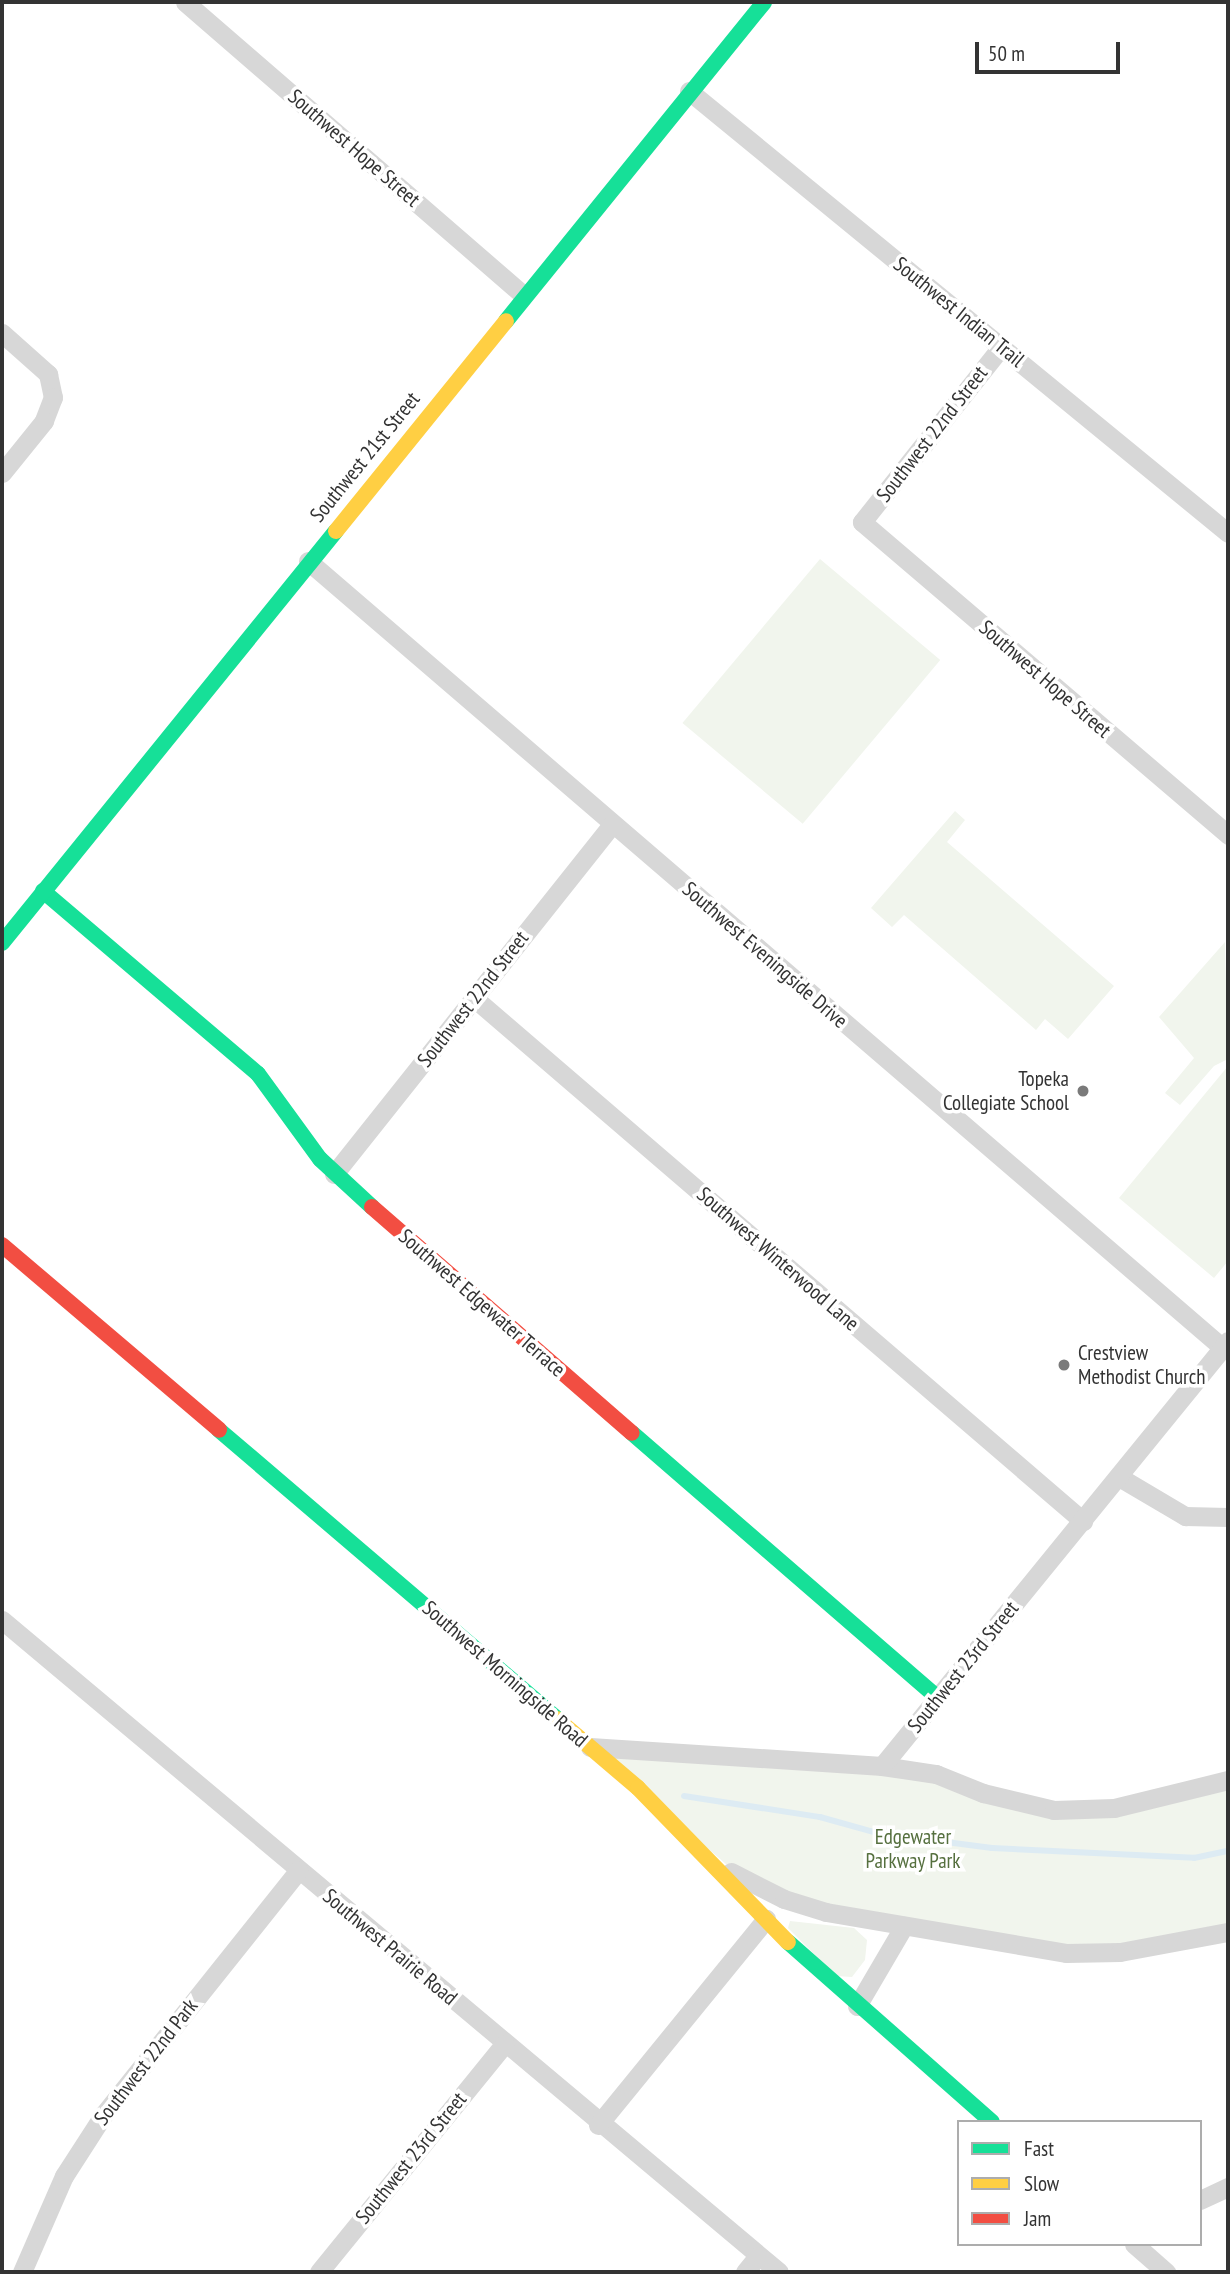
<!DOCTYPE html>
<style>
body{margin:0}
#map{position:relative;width:1230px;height:2274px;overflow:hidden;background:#fff;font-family:"PT Sans Narrow",sans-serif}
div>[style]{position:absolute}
.green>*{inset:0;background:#f1f5ed;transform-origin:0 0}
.stream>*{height:6px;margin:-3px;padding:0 3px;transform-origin:3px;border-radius:3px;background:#ddebf3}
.street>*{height:19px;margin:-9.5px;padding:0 9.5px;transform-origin:9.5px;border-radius:9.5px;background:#d7d7d7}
.fast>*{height:16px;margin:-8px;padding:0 8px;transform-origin:8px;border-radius:8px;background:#16e098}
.slow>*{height:16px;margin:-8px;padding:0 8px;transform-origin:8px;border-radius:8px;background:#ffcf43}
.jam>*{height:16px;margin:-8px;padding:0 8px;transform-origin:8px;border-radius:8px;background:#f24e42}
.dots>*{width:19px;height:19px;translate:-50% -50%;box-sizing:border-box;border:4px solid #fff;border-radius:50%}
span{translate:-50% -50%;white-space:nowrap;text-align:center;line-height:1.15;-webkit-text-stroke:7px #fff;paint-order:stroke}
.street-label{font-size:21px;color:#333}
.poi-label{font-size:21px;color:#333}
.right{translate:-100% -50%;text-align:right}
.left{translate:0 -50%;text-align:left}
.park-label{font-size:21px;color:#56703f}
.frame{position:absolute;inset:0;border:4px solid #333;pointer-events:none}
.legend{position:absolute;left:957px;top:2120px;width:245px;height:126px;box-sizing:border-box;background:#fff;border:2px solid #adadad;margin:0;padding:9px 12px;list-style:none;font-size:21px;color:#333}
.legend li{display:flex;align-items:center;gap:14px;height:35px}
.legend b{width:35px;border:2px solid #adadad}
.scale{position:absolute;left:975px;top:42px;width:145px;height:32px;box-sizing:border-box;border:4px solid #333;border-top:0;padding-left:9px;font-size:21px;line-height:24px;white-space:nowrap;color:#333;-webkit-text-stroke:5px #fff;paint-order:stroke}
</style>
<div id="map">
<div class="green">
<i style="left:820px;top:559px;width:157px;height:214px;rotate:40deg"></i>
<i style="clip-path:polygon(955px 811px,965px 820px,947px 842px,1114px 986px,1068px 1039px,1045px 1019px,1036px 1030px,904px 915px,892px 927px,871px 908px)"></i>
<i style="clip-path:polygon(1225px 942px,1228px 1059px,1214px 1066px,1180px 1105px,1165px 1093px,1194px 1058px,1159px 1017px)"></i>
<i style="clip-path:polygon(1228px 1066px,1228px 1261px,1214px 1278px,1119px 1198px)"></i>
<i style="clip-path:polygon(590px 1747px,882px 1766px,1054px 1810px,1228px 1780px,1228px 1932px,1120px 1952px,826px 1912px,748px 1883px)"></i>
<i style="clip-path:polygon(790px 1921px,854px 1928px,867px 1940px,865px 1960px,852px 1977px,836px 1976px,788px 1928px)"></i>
</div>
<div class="stream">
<i style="left:684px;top:1796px;width:138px;rotate:8.8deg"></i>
<i style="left:820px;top:1817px;width:59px;rotate:15.7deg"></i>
<i style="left:877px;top:1833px;width:116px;rotate:7.4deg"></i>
<i style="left:992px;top:1848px;width:202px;rotate:2.8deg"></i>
<i style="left:1194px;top:1858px;width:35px;rotate:-12deg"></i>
</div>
<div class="street">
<i style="left:185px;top:2px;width:447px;rotate:40.9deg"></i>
<i style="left:689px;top:91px;width:697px;rotate:39.35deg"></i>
<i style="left:2px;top:333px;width:62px;rotate:41.7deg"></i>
<i style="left:48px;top:374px;width:24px;rotate:78deg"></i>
<i style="left:53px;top:397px;width:26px;rotate:111deg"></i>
<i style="left:44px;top:421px;width:67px;rotate:128.9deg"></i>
<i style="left:1002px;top:346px;width:225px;rotate:128.5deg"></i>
<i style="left:862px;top:522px;width:482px;rotate:40.5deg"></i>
<i style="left:308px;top:561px;width:1207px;rotate:40.7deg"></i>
<i style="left:474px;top:998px;width:803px;rotate:40.66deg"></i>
<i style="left:334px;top:1174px;width:447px;rotate:-51.5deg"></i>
<i style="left:1119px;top:1477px;width:77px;rotate:30.6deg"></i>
<i style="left:1185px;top:1516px;width:43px;rotate:1.3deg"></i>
<i style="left:2px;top:1620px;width:1014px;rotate:40deg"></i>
<i style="left:590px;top:1747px;width:293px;rotate:3.7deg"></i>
<i style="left:882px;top:1766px;width:55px;rotate:8.4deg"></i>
<i style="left:936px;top:1774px;width:51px;rotate:22deg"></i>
<i style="left:983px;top:1793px;width:73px;rotate:13.5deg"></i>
<i style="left:1054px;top:1810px;width:60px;rotate:-1.9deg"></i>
<i style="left:1114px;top:1808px;width:117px;rotate:-13.8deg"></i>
<i style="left:882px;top:1766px;width:548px;rotate:-50.85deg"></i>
<i style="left:731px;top:1872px;width:59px;rotate:27deg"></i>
<i style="left:784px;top:1899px;width:44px;rotate:17.2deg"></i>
<i style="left:826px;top:1912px;width:243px;rotate:9.7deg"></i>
<i style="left:1066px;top:1953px;width:54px;rotate:-1.1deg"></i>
<i style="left:1120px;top:1952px;width:110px;rotate:-10.5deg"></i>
<i style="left:857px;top:2006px;width:93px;rotate:-59.6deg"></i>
<i style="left:598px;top:2125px;width:266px;rotate:-50.8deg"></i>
<i style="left:1200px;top:2200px;width:31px;rotate:-25deg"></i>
<i style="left:1134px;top:2244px;width:43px;rotate:41.2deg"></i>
<i style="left:22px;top:2272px;width:105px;rotate:-66.4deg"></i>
<i style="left:64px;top:2176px;width:74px;rotate:-57.2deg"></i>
<i style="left:104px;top:2114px;width:312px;rotate:-51.4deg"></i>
<i style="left:319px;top:2272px;width:294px;rotate:-50.9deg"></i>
<i style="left:745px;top:2272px;width:21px;rotate:-51deg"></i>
</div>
<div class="fast">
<i style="left:506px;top:321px;width:410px;rotate:-51deg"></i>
<i style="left:43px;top:891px;width:282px;rotate:40.4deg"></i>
<i style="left:258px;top:1074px;width:105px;rotate:53.9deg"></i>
<i style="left:320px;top:1159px;width:71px;rotate:42.7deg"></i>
<i style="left:2px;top:943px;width:530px;rotate:-50.97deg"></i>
<i style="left:219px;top:1430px;width:445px;rotate:40.5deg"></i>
<i style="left:632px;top:1433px;width:405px;rotate:40.9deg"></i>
<i style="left:788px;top:1942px;width:272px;rotate:41.4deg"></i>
</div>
<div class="slow">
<i style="left:336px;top:531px;width:270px;rotate:-51deg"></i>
<i style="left:557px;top:1719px;width:106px;rotate:40.4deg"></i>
<i style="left:638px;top:1788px;width:215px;rotate:45.8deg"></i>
</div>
<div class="jam">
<i style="left:372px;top:1207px;width:344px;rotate:41deg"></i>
<i style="left:2px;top:1245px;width:285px;rotate:40.4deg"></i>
</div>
<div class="dots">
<i style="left:1083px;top:1091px;background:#7a7a7a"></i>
<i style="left:1064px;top:1365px;background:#7a7a7a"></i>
</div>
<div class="street-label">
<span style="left:354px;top:148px;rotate:41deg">Southwest Hope Street</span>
<span style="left:959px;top:312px;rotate:39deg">Southwest Indian Trail</span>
<span style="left:932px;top:434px;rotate:-52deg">Southwest 22nd Street</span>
<span style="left:365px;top:457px;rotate:-51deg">Southwest 21st Street</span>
<span style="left:1045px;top:679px;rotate:41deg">Southwest Hope Street</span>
<span style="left:765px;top:955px;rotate:41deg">Southwest Eveningside Drive</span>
<span style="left:473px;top:999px;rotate:-52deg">Southwest 22nd Street</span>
<span style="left:778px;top:1259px;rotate:41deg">Southwest Winterwood Lane</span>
<span style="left:482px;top:1303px;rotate:41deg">Southwest Edgewater Terrace</span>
<span style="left:963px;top:1667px;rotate:-51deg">Southwest 23rd Street</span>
<span style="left:505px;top:1674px;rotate:41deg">Southwest Morningside Road</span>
<span style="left:390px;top:1947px;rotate:40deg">Southwest Prairie Road</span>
<span style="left:146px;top:2062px;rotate:-52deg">Southwest 22nd Park</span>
<span style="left:411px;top:2158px;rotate:-51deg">Southwest 23rd Street</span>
</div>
<div class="poi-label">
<span class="right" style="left:1069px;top:1091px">Topeka<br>Collegiate School</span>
<span class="left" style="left:1078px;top:1365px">Crestview<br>Methodist Church</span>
</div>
<div class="park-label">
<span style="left:913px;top:1849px">Edgewater<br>Parkway Park</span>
</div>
<div class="frame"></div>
<ul class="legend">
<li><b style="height:9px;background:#16e098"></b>Fast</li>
<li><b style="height:9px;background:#ffcf43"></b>Slow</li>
<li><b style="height:9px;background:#f24e42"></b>Jam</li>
</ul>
<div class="scale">50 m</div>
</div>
